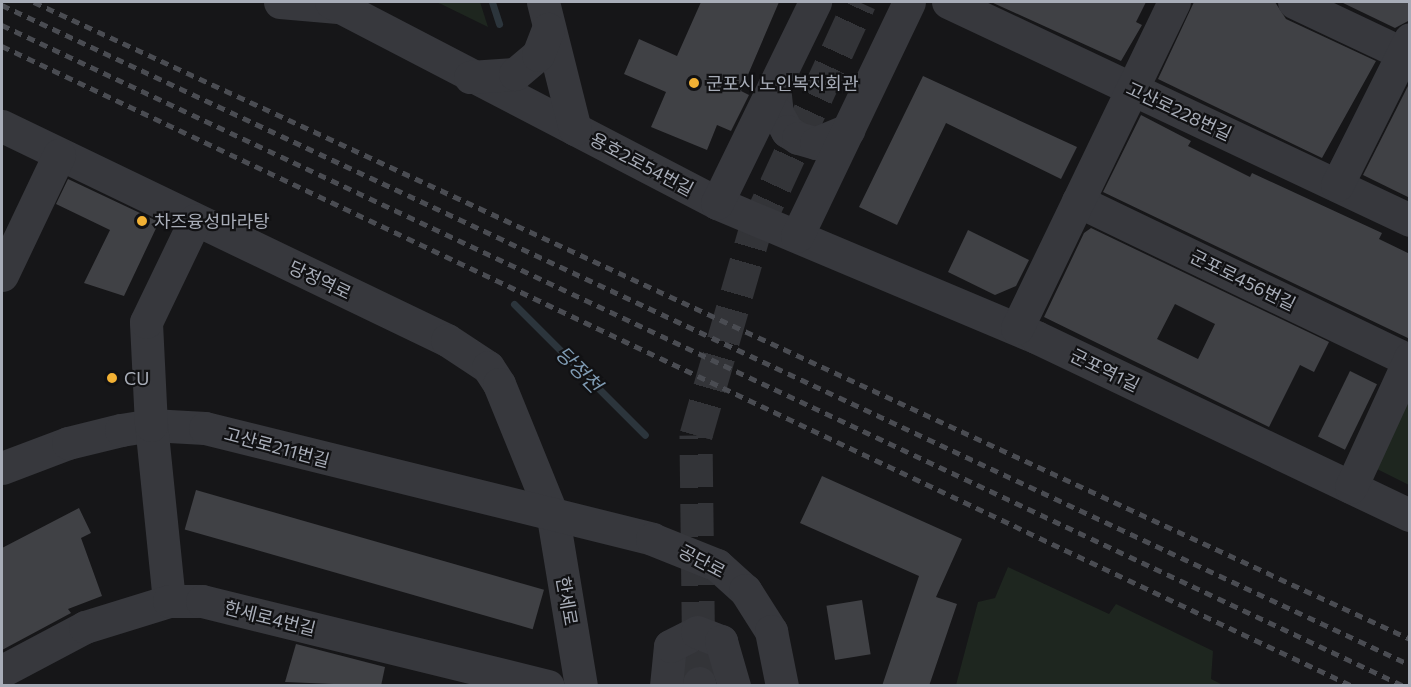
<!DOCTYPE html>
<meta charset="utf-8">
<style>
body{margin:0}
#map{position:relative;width:1411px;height:687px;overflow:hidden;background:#161618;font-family:Commissioner,"Noto Sans KR",sans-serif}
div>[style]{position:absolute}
.green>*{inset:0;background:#1e261f}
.stream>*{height:7px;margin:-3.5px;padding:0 3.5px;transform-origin:3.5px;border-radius:3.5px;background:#2c353c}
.building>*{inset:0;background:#404145;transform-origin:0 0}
.minor-tunnel>*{height:33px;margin-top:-16.5px;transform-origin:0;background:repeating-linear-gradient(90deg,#333438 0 33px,transparent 0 49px)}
.minor>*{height:33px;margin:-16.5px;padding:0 16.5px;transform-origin:16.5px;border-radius:16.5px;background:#37383d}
.rail>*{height:4.5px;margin-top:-2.25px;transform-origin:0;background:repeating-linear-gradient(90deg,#4a4c52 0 8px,transparent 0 14px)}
.dots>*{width:16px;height:16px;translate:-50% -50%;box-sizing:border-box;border:3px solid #111113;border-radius:50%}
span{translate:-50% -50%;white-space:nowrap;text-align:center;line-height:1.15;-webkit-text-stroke:4.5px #111113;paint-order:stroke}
.poi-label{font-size:18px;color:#a8adb8}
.left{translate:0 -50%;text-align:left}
.street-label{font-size:18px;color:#a8adb8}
.water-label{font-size:20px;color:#7f9bb3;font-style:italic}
.frame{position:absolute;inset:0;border:3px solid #a8adb8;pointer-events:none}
</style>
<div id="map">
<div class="green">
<i style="clip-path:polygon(435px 2px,480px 2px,488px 27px,441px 4px)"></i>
<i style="clip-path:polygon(1409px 394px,1409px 485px,1373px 467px)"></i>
<i style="clip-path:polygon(1008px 567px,1109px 614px,1116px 604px,1213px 651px,1211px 679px,1223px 685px,956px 685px,978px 602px,995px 598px)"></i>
</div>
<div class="stream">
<i style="left:492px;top:2px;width:23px;rotate:72deg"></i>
<i style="left:514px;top:304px;width:185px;rotate:45deg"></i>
</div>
<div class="building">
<i style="clip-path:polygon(701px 2px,779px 2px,741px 91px,749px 95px,731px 131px,717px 125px,707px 150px,651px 127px,666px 92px,624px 74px,639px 39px,677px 56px)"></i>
<i style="clip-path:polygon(991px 2px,1146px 2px,1136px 22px,1142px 25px,1121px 61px)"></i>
<i style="clip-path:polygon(1194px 2px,1275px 2px,1286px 19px,1376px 61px,1322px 158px,1158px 79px)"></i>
<i style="clip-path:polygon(1341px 2px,1410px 2px,1410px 20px,1395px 28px)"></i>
<i style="clip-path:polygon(923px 76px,1077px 147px,1061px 179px,946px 123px,897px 225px,859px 207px)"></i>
<i style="clip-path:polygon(1410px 82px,1410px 198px,1363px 175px)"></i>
<i style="clip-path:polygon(1141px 115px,1191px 141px,1188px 146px,1250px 177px,1252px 173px,1382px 233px,1379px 239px,1410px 254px,1410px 339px,1103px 192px)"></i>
<i style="clip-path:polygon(68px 179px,159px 222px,124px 296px,84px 283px,110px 230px,56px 204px)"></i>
<i style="clip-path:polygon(evenodd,1091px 228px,1329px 342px,1314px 372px,1300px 365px,1269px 427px,1044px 317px,1084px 233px,1091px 228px,1175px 304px,1215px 324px,1198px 359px,1157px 339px,1175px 304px)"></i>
<i style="clip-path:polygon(968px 230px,1029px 260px,1016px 286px,995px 295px,948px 272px)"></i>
<i style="left:1350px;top:371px;width:30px;height:73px;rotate:26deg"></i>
<i style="clip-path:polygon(822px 476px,962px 539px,936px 597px,957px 604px,929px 686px,882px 686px,919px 576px,800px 523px)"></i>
<i style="left:196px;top:490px;width:362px;height:41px;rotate:16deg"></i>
<i style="clip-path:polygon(79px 508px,91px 533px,81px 538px,102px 596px,68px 609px,71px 613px,2px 650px,2px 548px)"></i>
<i style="left:862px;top:600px;width:55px;height:36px;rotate:81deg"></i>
<i style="clip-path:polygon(296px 644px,385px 667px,381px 686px,285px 682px)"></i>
</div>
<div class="minor-tunnel">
<i style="left:699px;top:683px;width:248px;rotate:-90.7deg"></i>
<i style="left:696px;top:435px;width:213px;rotate:-73.9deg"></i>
<i style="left:755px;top:230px;width:251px;rotate:-65.3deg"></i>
</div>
<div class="minor">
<i style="left:280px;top:2px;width:58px;rotate:4.9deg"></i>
<i style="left:331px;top:2px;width:435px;rotate:27.5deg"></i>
<i style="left:717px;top:203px;width:346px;rotate:22.8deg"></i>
<i style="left:1036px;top:337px;width:414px;rotate:25.5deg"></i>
<i style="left:543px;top:2px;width:131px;rotate:75.9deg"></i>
<i style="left:948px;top:2px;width:511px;rotate:25.26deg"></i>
<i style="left:1294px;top:2px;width:119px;rotate:25.3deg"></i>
<i style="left:470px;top:77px;width:45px;rotate:-3.8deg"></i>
<i style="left:515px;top:74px;width:30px;rotate:-40deg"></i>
<i style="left:538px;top:55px;width:28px;rotate:-69deg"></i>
<i style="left:774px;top:86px;width:27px;rotate:84deg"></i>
<i style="left:777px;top:113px;width:21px;rotate:61deg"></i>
<i style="left:787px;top:131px;width:13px;rotate:32deg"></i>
<i style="left:798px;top:138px;width:19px;rotate:16deg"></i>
<i style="left:816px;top:143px;width:35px;rotate:-22deg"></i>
<i style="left:2px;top:126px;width:494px;rotate:25.7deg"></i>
<i style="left:447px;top:340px;width:49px;rotate:33.4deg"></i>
<i style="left:488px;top:367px;width:20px;rotate:57deg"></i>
<i style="left:499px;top:384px;width:144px;rotate:67.9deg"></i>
<i style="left:553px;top:517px;width:171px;rotate:80.6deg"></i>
<i style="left:1337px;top:185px;width:163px;rotate:-63.4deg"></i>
<i style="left:1078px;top:201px;width:367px;rotate:25.7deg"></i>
<i style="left:717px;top:203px;width:224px;rotate:-64deg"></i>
<i style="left:797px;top:236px;width:259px;rotate:-64.4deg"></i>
<i style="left:2px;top:275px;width:133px;rotate:-64.6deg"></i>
<i style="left:1017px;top:328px;width:362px;rotate:-64.3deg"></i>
<i style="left:2px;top:468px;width:71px;rotate:-20.7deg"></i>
<i style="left:68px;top:443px;width:55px;rotate:-13.8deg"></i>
<i style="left:121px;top:430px;width:30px;rotate:-9deg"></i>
<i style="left:151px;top:425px;width:54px;rotate:3.2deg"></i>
<i style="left:205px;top:428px;width:461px;rotate:13.9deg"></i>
<i style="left:652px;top:539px;width:70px;rotate:21.8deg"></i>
<i style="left:717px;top:565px;width:38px;rotate:42deg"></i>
<i style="left:745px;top:590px;width:49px;rotate:57.6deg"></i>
<i style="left:771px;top:631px;width:56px;rotate:78.7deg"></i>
<i style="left:1351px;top:487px;width:142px;rotate:-65.4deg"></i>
<i style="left:169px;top:601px;width:177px;rotate:-95.8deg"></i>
<i style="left:151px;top:425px;width:103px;rotate:-92.8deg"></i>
<i style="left:146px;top:322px;width:113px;rotate:-64.3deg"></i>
<i style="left:2px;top:671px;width:94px;rotate:-27.9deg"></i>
<i style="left:85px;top:627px;width:88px;rotate:-17.2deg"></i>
<i style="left:169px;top:601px;width:33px"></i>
<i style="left:202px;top:601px;width:356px;rotate:13.8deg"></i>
<i style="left:699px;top:683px;width:3px;rotate:72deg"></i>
<i style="left:666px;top:686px;width:40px;rotate:-84.3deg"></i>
<i style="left:670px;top:646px;width:30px;rotate:-27deg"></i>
<i style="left:697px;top:632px;width:26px;rotate:21deg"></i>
<i style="left:721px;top:641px;width:47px;rotate:73.9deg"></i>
</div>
<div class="rail">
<i style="left:34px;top:2px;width:1516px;rotate:24.84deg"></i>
<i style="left:2px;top:5px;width:1555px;rotate:25.11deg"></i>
<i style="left:2px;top:25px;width:1550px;rotate:25.24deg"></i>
<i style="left:2px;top:46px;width:1494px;rotate:25.36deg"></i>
</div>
<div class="dots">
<i style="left:694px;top:83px;background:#f2b134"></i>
<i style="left:142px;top:221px;background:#f2b134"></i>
<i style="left:112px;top:378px;background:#f2b134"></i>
</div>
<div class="poi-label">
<span class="left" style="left:706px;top:83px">군포시 노인복지회관</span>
<span class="left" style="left:154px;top:221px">차즈융성마라탕</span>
<span class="left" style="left:124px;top:378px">CU</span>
</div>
<div class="street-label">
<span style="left:1179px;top:111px;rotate:25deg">고산로228번길</span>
<span style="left:642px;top:164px;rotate:28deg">용호2로54번길</span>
<span style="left:320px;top:280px;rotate:25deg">당정역로</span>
<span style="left:1243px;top:280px;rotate:26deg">군포로456번길</span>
<span style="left:1105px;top:370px;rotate:26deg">군포역1길</span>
<span style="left:277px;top:447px;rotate:15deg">고산로211번길</span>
<span style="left:702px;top:561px;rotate:28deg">공단로</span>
<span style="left:567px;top:601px;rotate:80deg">한세로</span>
<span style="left:270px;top:618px;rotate:14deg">한세로4번길</span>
</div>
<div class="water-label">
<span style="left:579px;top:369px;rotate:45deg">당정천</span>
</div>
<div class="frame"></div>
</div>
